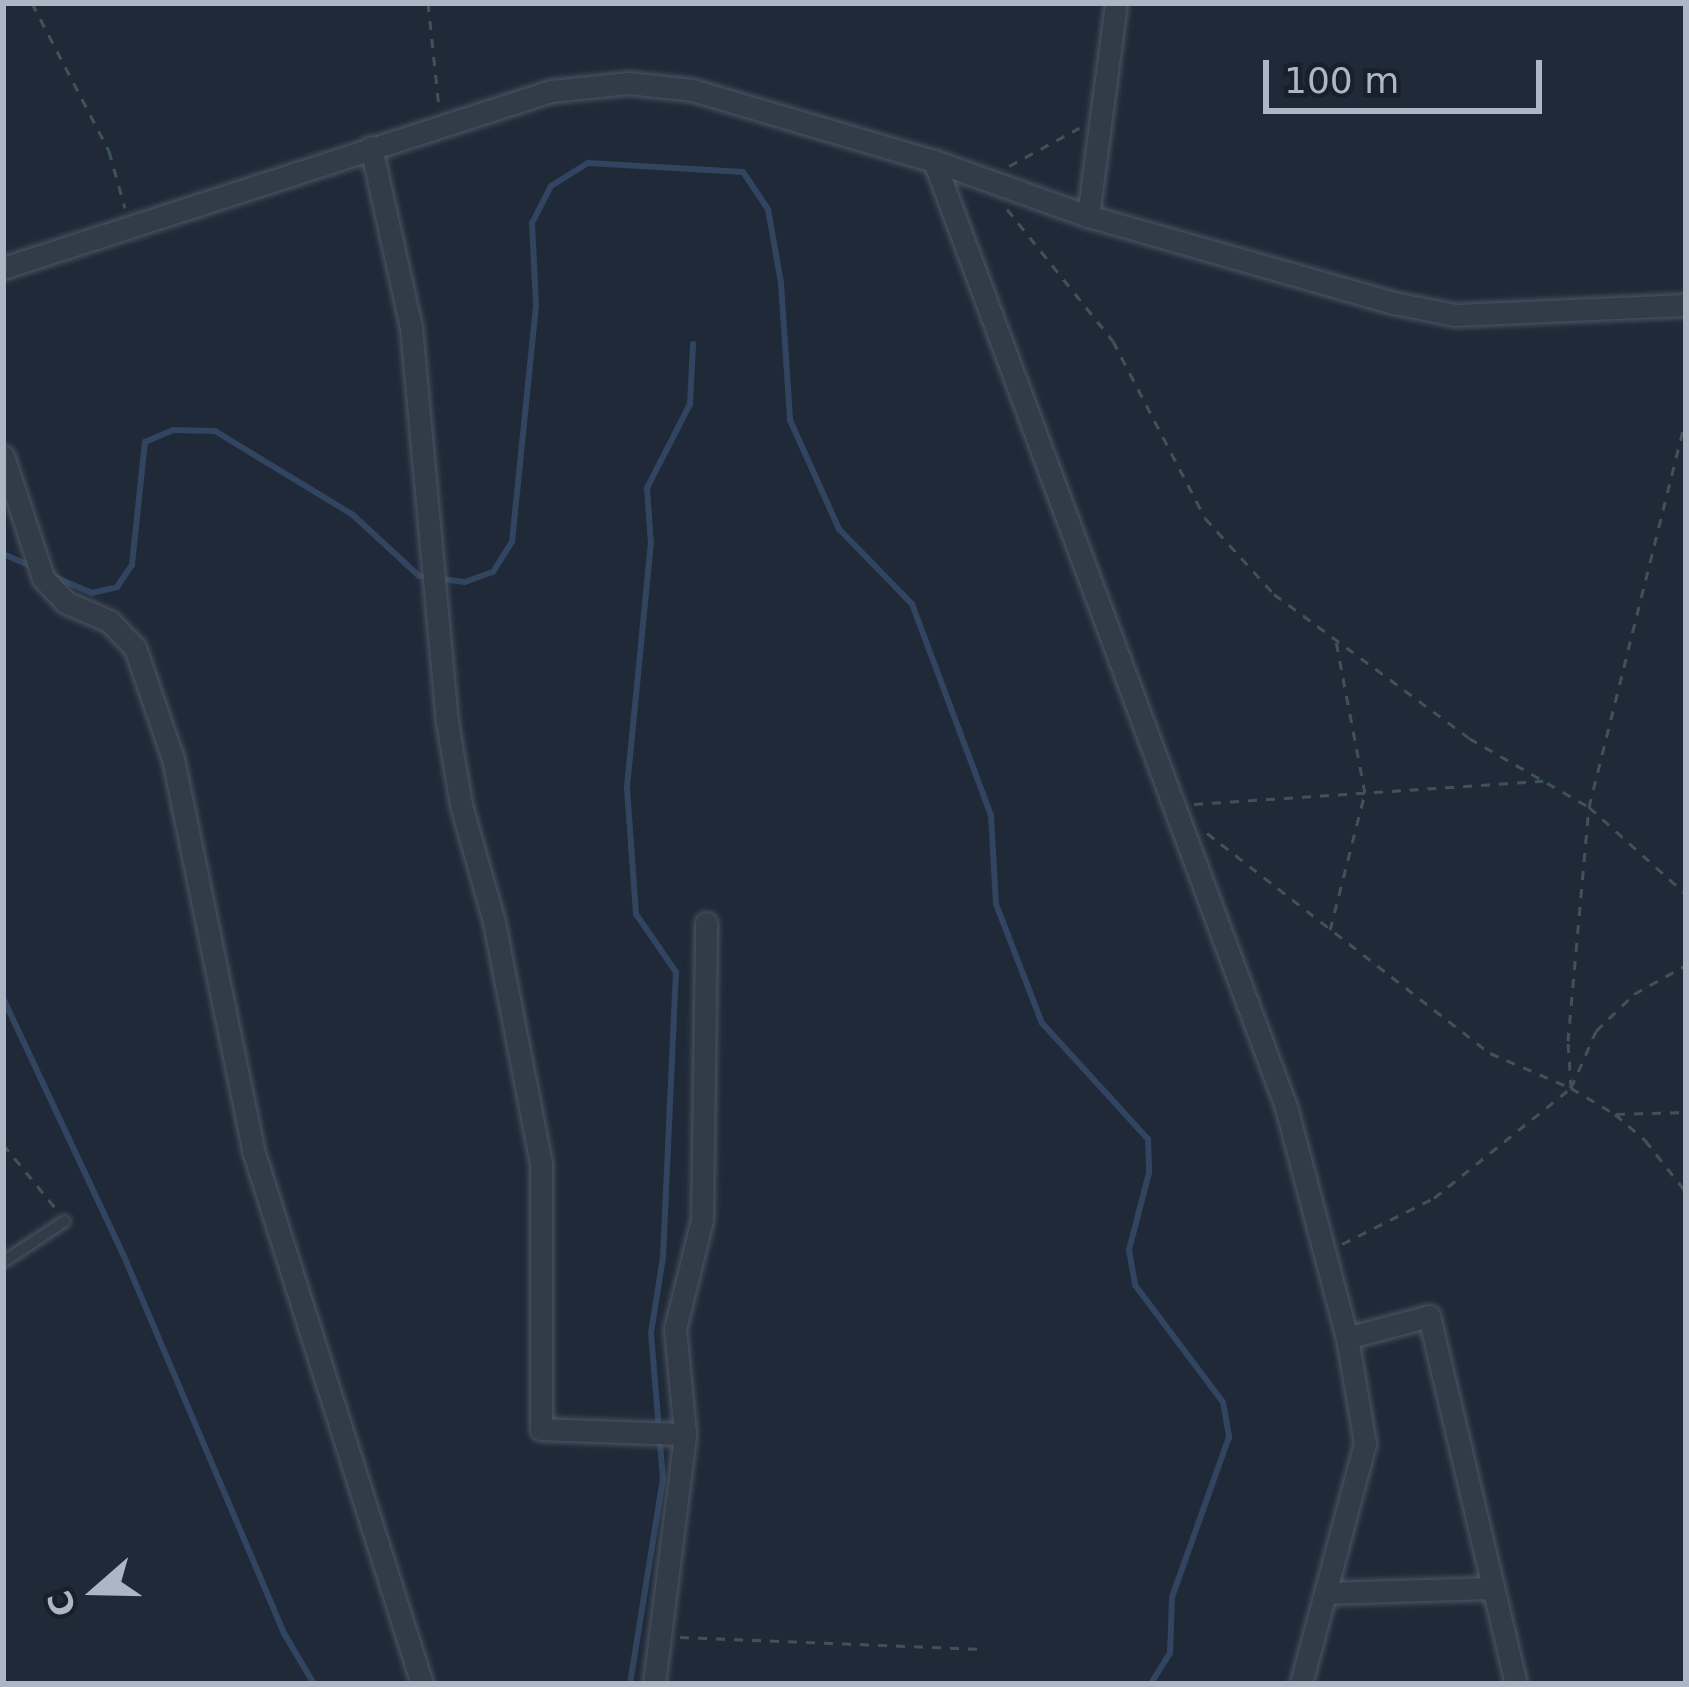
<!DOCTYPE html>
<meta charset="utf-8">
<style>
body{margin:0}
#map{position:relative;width:1689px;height:1687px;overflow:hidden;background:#1f2938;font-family:"DejaVu Sans",sans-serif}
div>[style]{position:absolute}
.stream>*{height:6px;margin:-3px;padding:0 3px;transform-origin:3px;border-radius:3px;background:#314560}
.path>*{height:3px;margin-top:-1.5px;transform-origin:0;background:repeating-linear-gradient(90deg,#3e5356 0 9px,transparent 0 18px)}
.roads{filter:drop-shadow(0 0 3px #4d5663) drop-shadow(0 0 3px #4d5663)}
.lane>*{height:10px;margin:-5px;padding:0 5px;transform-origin:5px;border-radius:5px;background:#323b48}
.street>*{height:21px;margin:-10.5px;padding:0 10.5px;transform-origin:10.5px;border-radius:10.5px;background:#323b48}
span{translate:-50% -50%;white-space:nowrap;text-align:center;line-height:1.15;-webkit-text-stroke:12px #18202c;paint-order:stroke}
.frame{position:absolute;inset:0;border:6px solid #acb6c5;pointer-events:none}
.north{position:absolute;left:36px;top:1531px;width:120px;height:120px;-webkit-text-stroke:9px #18202c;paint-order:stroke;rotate:250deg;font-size:33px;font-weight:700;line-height:48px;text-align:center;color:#acb6c5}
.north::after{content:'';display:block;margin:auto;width:42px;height:54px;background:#acb6c5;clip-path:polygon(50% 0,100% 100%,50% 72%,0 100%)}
.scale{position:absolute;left:1263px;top:60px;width:279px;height:54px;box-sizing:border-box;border:6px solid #acb6c5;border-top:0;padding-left:15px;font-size:36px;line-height:42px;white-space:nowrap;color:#acb6c5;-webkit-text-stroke:9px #18202c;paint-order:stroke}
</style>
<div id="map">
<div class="stream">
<i style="left:3px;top:554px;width:33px;rotate:23deg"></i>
<i style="left:50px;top:575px;width:46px;rotate:23.2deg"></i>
<i style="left:92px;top:593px;width:26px;rotate:-13deg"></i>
<i style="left:117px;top:587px;width:27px;rotate:-56deg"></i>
<i style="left:132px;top:565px;width:124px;rotate:-84deg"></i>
<i style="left:145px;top:442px;width:30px;rotate:-23deg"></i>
<i style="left:173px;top:430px;width:42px;rotate:1.4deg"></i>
<i style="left:215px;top:431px;width:162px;rotate:31.3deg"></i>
<i style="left:353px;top:515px;width:90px;rotate:42.7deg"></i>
<i style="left:419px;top:576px;width:46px;rotate:7.4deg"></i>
<i style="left:465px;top:582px;width:30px;rotate:-20deg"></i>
<i style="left:493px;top:572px;width:36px;rotate:-58deg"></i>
<i style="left:512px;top:542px;width:238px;rotate:-84.2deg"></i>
<i style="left:536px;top:305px;width:82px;rotate:-92.8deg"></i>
<i style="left:532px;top:223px;width:42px;rotate:-62.8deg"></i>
<i style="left:551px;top:186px;width:44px;rotate:-31.9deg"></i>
<i style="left:588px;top:163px;width:155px;rotate:3.3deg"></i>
<i style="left:743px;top:172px;width:45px;rotate:56deg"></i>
<i style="left:768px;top:209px;width:75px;rotate:80deg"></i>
<i style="left:781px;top:283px;width:137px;rotate:86.2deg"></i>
<i style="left:790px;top:420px;width:120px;rotate:65.8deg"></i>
<i style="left:839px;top:529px;width:105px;rotate:45.8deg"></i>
<i style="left:912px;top:604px;width:225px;rotate:69.5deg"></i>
<i style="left:991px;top:815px;width:89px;rotate:86.8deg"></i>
<i style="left:996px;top:904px;width:128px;rotate:68.9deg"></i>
<i style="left:1042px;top:1023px;width:157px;rotate:47.6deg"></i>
<i style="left:1148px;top:1139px;width:34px;rotate:88deg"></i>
<i style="left:1149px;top:1173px;width:80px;rotate:104.6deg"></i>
<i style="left:1129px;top:1250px;width:36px;rotate:80deg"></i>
<i style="left:1135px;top:1285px;width:146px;rotate:53.1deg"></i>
<i style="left:1223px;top:1402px;width:36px;rotate:80deg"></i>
<i style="left:1229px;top:1437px;width:170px;rotate:109.6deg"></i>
<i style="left:1172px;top:1597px;width:56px;rotate:92deg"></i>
<i style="left:1170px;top:1653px;width:36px;rotate:122deg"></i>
<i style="left:3px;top:998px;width:290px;rotate:64.9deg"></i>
<i style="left:126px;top:1261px;width:406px;rotate:67deg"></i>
<i style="left:285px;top:1635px;width:57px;rotate:59.4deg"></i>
<i style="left:630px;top:1684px;width:208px;rotate:-80.9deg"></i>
<i style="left:663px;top:1479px;width:146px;rotate:-94.7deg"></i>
<i style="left:651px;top:1333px;width:77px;rotate:-81deg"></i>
<i style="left:663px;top:1257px;width:285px;rotate:-87.4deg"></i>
<i style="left:676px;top:972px;width:70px;rotate:-124.6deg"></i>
<i style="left:636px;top:914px;width:127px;rotate:-94.1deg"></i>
<i style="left:627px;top:787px;width:244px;rotate:-84.4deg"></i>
<i style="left:651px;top:544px;width:56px;rotate:-94.1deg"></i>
<i style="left:647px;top:488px;width:94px;rotate:-62.9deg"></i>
<i style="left:690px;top:404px;width:60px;rotate:-87.1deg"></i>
</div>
<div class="path">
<i style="left:32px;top:3px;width:167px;rotate:62.5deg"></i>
<i style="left:109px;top:151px;width:59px;rotate:74.3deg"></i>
<i style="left:428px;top:3px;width:106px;rotate:84deg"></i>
<i style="left:1009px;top:166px;width:80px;rotate:-28.5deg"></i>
<i style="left:1007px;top:209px;width:169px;rotate:51.2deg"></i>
<i style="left:1113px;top:341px;width:199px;rotate:62.5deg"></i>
<i style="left:1205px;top:518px;width:103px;rotate:47.8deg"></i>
<i style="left:1274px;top:594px;width:242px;rotate:36.4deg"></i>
<i style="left:1469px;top:738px;width:138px;rotate:29.9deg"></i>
<i style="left:1589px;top:807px;width:130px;rotate:41.9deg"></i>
<i style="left:1194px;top:804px;width:350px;rotate:-3.8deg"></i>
<i style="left:1207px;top:833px;width:358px;rotate:37.9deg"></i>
<i style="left:1490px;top:1053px;width:88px;rotate:23.4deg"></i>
<i style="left:1571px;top:1088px;width:51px;rotate:30.6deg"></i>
<i style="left:1615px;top:1114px;width:40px;rotate:41deg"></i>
<i style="left:1645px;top:1140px;width:66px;rotate:51.7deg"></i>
<i style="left:1330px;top:930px;width:141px;rotate:-75.7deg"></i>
<i style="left:1365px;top:793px;width:155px;rotate:-100.8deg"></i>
<i style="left:1571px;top:1088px;width:47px;rotate:-93.7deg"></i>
<i style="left:1568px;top:1041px;width:235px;rotate:-84.9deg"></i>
<i style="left:1589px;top:807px;width:400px;rotate:-76deg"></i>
<i style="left:1616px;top:1114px;width:70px;rotate:-1.6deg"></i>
<i style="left:3px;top:1144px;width:85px;rotate:50.7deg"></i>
<i style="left:1342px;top:1244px;width:103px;rotate:-26.6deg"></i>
<i style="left:1434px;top:1198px;width:176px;rotate:-38.8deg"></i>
<i style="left:1571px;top:1088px;width:62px;rotate:-66.3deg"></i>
<i style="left:1596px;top:1031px;width:53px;rotate:-44.2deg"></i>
<i style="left:1634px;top:994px;width:60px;rotate:-29.1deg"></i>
<i style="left:680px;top:1637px;width:302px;rotate:2.3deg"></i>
</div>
<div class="roads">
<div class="lane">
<i style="left:3px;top:1262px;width:74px;rotate:-33.5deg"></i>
</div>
<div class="street">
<i style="left:371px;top:147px;width:184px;rotate:77.5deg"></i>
<i style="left:411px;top:327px;width:397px;rotate:84.8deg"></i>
<i style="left:447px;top:722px;width:84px;rotate:80.4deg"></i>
<i style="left:461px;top:805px;width:122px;rotate:74.2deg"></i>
<i style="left:494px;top:922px;width:246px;rotate:79deg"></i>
<i style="left:541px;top:1163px;width:266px;rotate:90deg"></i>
<i style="left:541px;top:1429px;width:144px;rotate:2deg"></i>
<i style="left:934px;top:161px;width:1009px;rotate:69.59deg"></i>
<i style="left:1286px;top:1107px;width:239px;rotate:75.2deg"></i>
<i style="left:1347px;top:1338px;width:107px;rotate:80.3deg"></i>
<i style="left:1365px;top:1443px;width:249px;rotate:104.9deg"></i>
<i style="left:1088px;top:216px;width:215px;rotate:-82.5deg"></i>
<i style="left:3px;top:268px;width:576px;rotate:-17.9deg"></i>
<i style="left:551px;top:91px;width:77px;rotate:-5.9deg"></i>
<i style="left:628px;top:83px;width:64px;rotate:6.2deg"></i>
<i style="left:692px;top:90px;width:252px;rotate:16.4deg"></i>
<i style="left:934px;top:161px;width:164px;rotate:19.7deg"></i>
<i style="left:1088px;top:216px;width:318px;rotate:15.9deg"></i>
<i style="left:1394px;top:303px;width:62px;rotate:11.1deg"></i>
<i style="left:1455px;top:315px;width:231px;rotate:-2.5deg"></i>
<i style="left:3px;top:456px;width:128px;rotate:71.8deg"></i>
<i style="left:43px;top:578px;width:33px;rotate:47deg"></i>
<i style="left:65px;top:602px;width:48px;rotate:23.4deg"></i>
<i style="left:109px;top:621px;width:37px;rotate:46deg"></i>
<i style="left:135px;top:648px;width:117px;rotate:71.1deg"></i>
<i style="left:173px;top:759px;width:399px;rotate:78.4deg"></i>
<i style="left:253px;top:1150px;width:560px;rotate:72.44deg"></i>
<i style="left:1347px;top:1338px;width:85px;rotate:-15deg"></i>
<i style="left:1429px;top:1316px;width:378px;rotate:76.7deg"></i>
<i style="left:1326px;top:1593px;width:165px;rotate:-1.7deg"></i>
<i style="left:654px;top:1684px;width:252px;rotate:-82.9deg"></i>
<i style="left:685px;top:1434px;width:105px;rotate:-95.4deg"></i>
<i style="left:675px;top:1329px;width:112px;rotate:-76.1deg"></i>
<i style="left:702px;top:1220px;width:297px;rotate:-89.2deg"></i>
</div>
</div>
<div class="frame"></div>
<div class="north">С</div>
<div class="scale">100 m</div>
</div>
